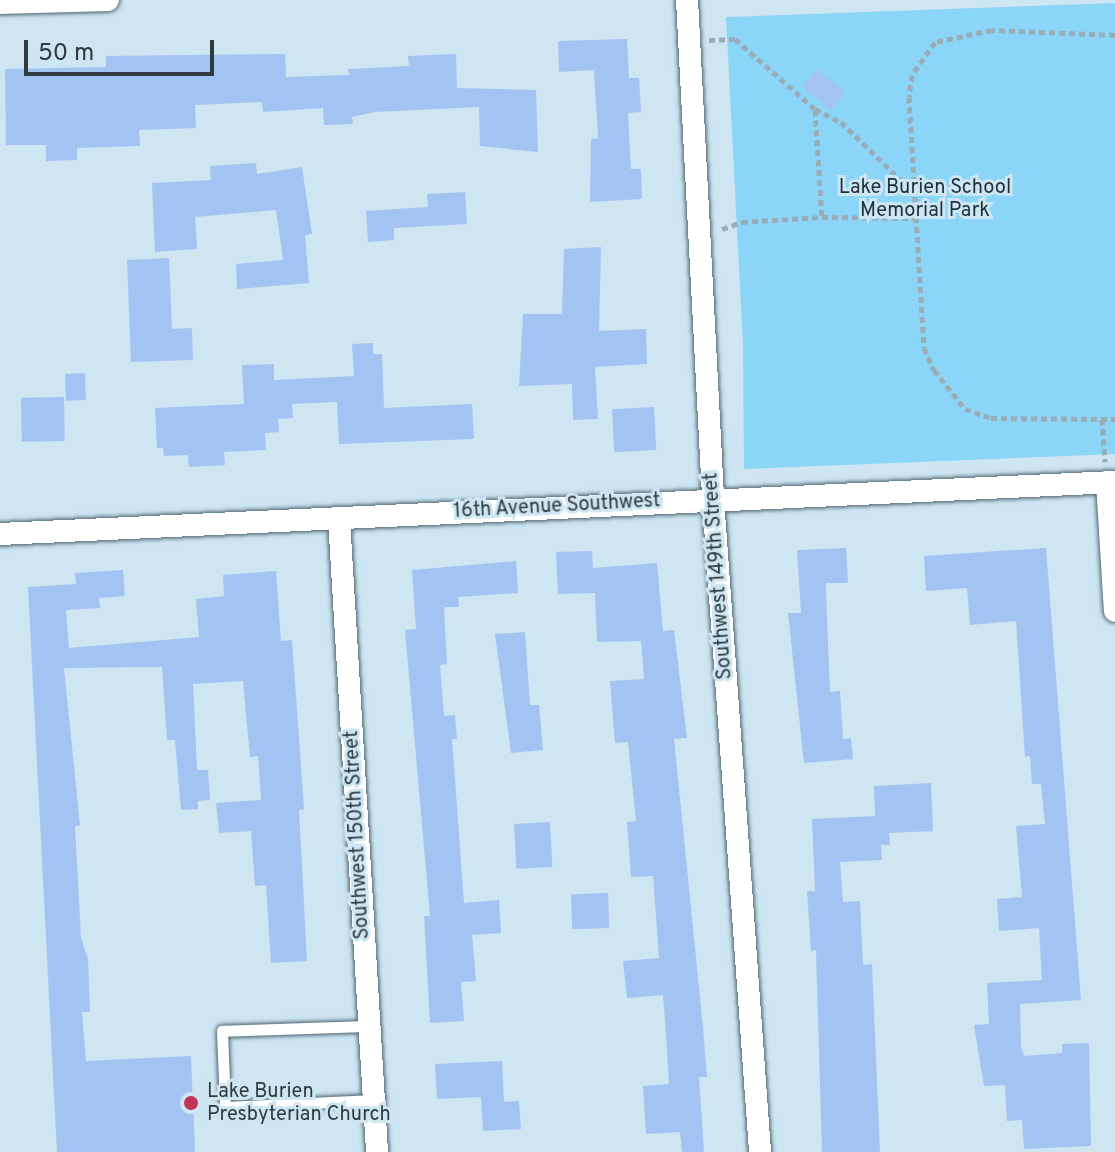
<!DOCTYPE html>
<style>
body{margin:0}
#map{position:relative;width:1115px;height:1152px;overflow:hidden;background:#cde6f2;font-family:Overpass,sans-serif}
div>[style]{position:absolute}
.green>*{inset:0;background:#8bd5f8}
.building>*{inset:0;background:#a3c3f2;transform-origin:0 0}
.path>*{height:5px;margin-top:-2.5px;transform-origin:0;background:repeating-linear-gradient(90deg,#99adb7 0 6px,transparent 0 10px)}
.roads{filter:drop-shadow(0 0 2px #506671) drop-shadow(0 0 2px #506671)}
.service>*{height:11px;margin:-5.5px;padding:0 5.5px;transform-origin:5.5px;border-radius:5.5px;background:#fff}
.minor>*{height:22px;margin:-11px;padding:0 11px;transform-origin:11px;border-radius:11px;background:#fff}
.dots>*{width:22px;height:22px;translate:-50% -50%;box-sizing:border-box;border:4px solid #cde6f2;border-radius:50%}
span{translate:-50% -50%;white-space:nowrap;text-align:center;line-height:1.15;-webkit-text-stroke:6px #cde6f2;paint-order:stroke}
.park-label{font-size:20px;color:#1c313a}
.street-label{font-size:20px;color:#303a3e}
.poi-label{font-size:20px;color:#303a3e}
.left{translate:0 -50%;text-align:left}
.scale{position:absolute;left:24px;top:40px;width:190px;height:36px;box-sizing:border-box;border:4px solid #303a3e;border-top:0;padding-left:10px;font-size:24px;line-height:28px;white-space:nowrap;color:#303a3e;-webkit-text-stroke:6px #cde6f2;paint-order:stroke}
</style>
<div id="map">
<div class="green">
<i style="clip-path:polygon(1115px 3px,1115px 454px,744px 469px,743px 344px,726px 17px)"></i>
</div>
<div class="building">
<i style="clip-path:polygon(627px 39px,629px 78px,639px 78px,641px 112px,628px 113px,631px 169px,641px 169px,642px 199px,590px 202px,591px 139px,598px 138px,594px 70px,559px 72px,558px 41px)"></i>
<i style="clip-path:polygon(285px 54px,286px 77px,349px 75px,348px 69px,409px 66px,408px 56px,456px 54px,457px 88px,536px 90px,538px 152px,480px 146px,479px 107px,375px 112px,352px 117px,353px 124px,324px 125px,323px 108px,263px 112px,262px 102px,195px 105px,196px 128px,139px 130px,140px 146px,77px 148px,77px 160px,46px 161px,46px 145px,6px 145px,5px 69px,106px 67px,106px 56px)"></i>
<i style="left:816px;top:69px;width:37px;height:23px;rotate:38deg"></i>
<i style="clip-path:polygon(256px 163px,257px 174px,302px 167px,312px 234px,305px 235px,309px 283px,237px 289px,236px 264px,283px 260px,276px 210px,195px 217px,197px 249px,155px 252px,152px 183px,211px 180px,210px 166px)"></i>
<i style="clip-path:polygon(465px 192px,467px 224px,394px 228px,394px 240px,368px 242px,366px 211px,428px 207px,427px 194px)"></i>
<i style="clip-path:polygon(601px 247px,599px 331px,646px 329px,647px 364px,595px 367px,598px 419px,573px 420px,572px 384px,519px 386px,523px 314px,562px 314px,564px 249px)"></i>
<i style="clip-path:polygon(169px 258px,172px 329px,192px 328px,193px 360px,131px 362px,127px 260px)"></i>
<i style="clip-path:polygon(373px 343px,373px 354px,382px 354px,384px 408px,472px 404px,474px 439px,339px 444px,337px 402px,292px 404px,293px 418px,278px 419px,279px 432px,265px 433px,266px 450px,224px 452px,225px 465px,189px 467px,188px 455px,164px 456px,163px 448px,157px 448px,155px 408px,244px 404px,242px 365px,274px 364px,274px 380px,354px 376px,352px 344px)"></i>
<i style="left:85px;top:373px;width:27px;height:20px;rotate:88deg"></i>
<i style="left:64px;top:397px;width:44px;height:43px;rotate:89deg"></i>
<i style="left:654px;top:407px;width:43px;height:42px;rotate:87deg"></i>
<i style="clip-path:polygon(846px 548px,848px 583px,826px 583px,826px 593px,830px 692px,840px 691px,843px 739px,851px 738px,853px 759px,804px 763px,788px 613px,801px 613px,797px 550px)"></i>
<i style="clip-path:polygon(1046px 548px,1081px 1000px,1020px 1004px,1021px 1046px,1024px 1056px,1062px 1053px,1062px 1044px,1089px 1043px,1091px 1146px,1024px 1149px,1022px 1120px,1007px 1121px,1005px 1085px,984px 1086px,974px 1025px,989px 1024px,987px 983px,1042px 980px,1039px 928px,999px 931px,997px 899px,1022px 897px,1016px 826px,1045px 824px,1041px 784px,1032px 784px,1030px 756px,1025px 757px,1016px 621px,970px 625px,967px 588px,926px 591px,924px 556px)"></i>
<i style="clip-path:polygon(592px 551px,593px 568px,657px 563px,663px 631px,674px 630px,687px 738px,674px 739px,703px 1027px,707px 1077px,699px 1077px,704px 1152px,682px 1152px,680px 1132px,646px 1134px,643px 1086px,669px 1084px,665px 1020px,663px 995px,627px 998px,623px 961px,659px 958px,653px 876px,631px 877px,627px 822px,636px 821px,628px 742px,615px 743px,610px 681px,644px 679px,641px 641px,597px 642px,595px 593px,558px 594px,556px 552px)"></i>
<i style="clip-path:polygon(516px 561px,518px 593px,458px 597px,459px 607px,444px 607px,447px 664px,440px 665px,444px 716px,455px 715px,457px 739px,452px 739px,464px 903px,499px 900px,501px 933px,472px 935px,476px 981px,461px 982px,464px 1021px,430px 1023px,424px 916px,430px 916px,405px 630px,416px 629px,412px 570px)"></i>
<i style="clip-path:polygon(123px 570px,125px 596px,99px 598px,100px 608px,66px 610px,69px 648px,199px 637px,196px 599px,224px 596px,223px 575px,276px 571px,281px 641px,292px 640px,304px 809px,299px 810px,307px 961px,271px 963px,266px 885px,255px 886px,251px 831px,219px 833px,216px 803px,261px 800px,258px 756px,250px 757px,243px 681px,193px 684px,197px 770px,208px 770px,210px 800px,198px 801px,198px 809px,181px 810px,175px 740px,167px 740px,162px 667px,64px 668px,80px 826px,75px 826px,81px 938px,88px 959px,90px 1012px,82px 1012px,86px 1061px,191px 1056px,195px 1152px,57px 1152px,28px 587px,76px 584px,75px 573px)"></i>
<i style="clip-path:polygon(525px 632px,530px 705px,539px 705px,543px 750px,511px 753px,495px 634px)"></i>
<i style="clip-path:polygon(931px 783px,933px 831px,889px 833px,890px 845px,881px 845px,882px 860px,840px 862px,843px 902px,860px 901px,863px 965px,872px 964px,880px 1152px,822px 1152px,816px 950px,811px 951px,807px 891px,815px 891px,812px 819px,875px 816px,874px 786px)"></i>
<i style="left:550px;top:822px;width:45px;height:36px;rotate:87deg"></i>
<i style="left:608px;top:893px;width:35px;height:37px;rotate:88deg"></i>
<i style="clip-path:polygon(502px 1061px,504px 1102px,519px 1101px,521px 1129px,483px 1131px,481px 1097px,437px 1099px,435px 1064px)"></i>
</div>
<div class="path">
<i style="left:1115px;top:35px;width:123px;rotate:-177.7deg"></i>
<i style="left:992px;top:30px;width:58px;rotate:168.1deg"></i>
<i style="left:935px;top:42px;width:40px;rotate:124.9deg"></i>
<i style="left:912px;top:75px;width:22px;rotate:98deg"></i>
<i style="left:909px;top:97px;width:251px;rotate:86.6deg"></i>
<i style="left:924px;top:348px;width:24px;rotate:66deg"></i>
<i style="left:934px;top:370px;width:50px;rotate:51.5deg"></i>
<i style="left:965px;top:409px;width:28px;rotate:19deg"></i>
<i style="left:991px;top:418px;width:124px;rotate:0.5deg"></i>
<i style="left:709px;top:40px;width:26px;rotate:-2deg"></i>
<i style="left:735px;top:39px;width:106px;rotate:41.2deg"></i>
<i style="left:815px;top:109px;width:29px;rotate:27deg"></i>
<i style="left:841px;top:122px;width:100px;rotate:44.2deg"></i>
<i style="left:815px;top:110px;width:107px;rotate:86.3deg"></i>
<i style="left:722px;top:229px;width:21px;rotate:-19deg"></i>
<i style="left:742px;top:222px;width:80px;rotate:-3.6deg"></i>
<i style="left:822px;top:217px;width:94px;rotate:0.6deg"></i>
<i style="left:1102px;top:419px;width:43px;rotate:86deg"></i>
</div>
<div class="roads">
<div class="service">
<i style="left:369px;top:1026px;width:147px;rotate:178.1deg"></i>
<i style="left:222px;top:1031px;width:76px;rotate:87.7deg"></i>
<i style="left:225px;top:1107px;width:149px;rotate:-2.7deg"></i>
</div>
<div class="minor">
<i style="left:687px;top:0;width:500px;rotate:87deg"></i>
<i style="left:713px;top:499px;width:655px;rotate:85.88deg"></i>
<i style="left:0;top:3px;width:108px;rotate:-1.6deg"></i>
<i style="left:1107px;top:482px;width:129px;rotate:86.5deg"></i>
<i style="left:339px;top:519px;width:634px;rotate:86.56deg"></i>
<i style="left:0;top:534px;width:1116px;rotate:-2.67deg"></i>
</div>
</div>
<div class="dots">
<i style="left:191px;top:1103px;background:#c33357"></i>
</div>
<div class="park-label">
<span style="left:925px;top:200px">Lake Burien School<br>Memorial Park</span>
</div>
<div class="street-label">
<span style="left:557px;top:507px;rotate:-3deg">16th Avenue Southwest</span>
<span style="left:719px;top:576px;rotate:-94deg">Southwest 149th Street</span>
<span style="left:358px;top:835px;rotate:-93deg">Southwest 150th Street</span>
</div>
<div class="poi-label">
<span class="left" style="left:207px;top:1104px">Lake Burien<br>Presbyterian Church</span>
</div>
<div class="scale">50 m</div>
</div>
